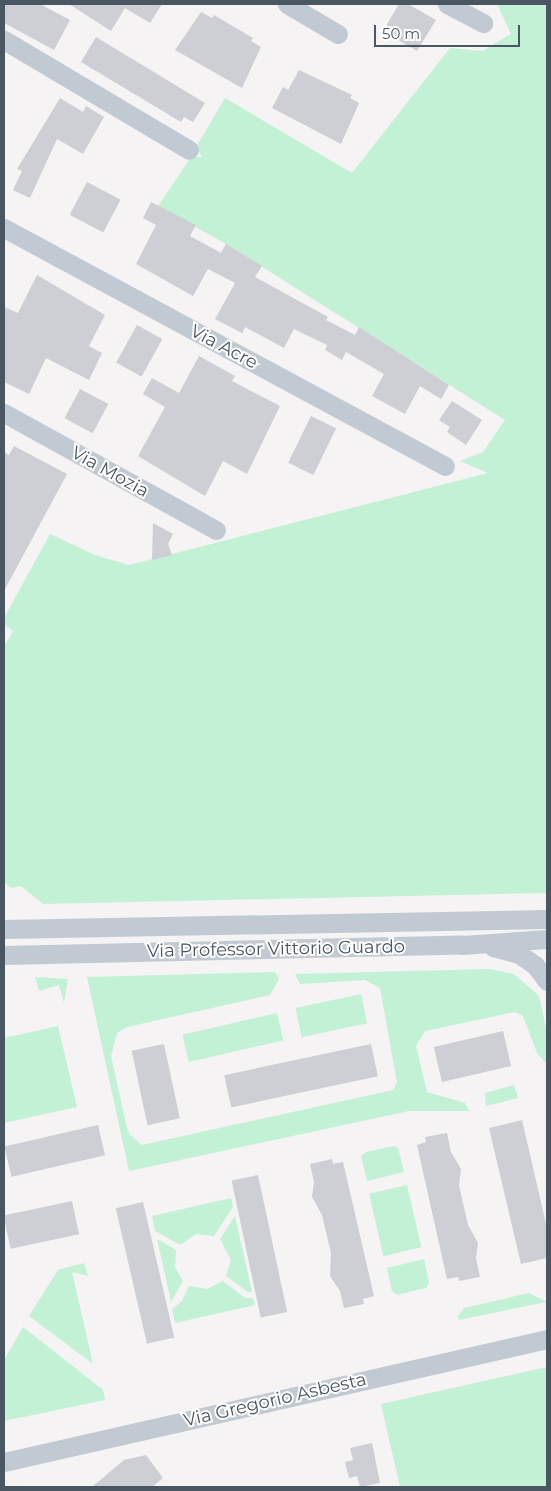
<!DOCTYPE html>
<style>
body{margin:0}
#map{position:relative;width:551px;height:1491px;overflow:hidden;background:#f5f3f3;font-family:Montserrat,sans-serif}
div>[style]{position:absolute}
.green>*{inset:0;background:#c3f1d5;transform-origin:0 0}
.building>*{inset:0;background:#cdcfd5;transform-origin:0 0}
.minor>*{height:19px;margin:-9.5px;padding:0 9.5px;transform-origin:9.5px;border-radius:9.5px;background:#c1cad2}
span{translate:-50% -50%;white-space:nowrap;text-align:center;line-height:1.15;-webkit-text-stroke:4px #fff;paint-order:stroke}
.street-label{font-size:18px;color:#4a5661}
.frame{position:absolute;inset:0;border:5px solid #4a5661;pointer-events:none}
.scale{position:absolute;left:374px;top:25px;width:146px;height:22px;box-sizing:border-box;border:2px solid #4a5661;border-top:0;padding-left:6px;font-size:15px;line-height:18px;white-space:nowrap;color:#4a5661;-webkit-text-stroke:4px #fff;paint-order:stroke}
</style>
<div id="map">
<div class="green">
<i style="clip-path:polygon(497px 4px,547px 4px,547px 893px,43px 904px,21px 886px,11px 888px,4px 882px,4px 647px,13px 631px,4px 624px,4px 618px,50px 534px,95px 555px,129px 565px,488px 473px,460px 461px,483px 452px,505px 420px,226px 244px,158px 206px,191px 157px,202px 157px,196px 147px,225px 98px,352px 173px,450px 48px,483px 51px,511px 34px)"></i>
<i style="clip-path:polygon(489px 969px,514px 974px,539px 996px,547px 1032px,547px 1065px,537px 1053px,523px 1016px,515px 1012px,425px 1031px,416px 1046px,427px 1092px,465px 1103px,469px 1111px,409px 1111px,129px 1171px,87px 977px,275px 972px,279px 979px,270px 995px,127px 1027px,117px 1033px,111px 1056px,127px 1128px,130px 1135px,142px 1145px,393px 1090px,397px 1082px,380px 988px,365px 980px,300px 984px,295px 974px)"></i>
<i style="clip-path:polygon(35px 977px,68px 979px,64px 1003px,59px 985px,39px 991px)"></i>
<i style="left:361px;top:994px;width:30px;height:67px;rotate:78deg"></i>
<i style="left:277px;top:1013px;width:28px;height:97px;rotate:77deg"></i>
<i style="clip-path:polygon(58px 1026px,77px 1107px,4px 1123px,4px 1038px)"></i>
<i style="clip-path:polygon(514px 1085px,518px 1098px,486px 1106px,485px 1093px)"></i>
<i style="clip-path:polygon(394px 1146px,398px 1148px,404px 1172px,367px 1181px,361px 1156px,366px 1152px)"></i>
<i style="left:407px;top:1185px;width:64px;height:39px;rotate:77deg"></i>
<i style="clip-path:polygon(231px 1198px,233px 1207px,214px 1236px,196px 1234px,180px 1245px,155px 1231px,152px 1216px)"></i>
<i style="clip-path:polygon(235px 1216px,252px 1292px,248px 1292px,226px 1276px,231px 1260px,220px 1239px)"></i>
<i style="clip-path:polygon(157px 1239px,176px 1250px,175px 1267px,183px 1281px,171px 1302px)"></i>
<i style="clip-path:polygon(424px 1259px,429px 1283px,426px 1288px,397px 1295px,392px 1291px,387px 1268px)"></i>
<i style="clip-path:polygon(84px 1263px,88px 1276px,72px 1272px,93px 1364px,29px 1316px,58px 1270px)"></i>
<i style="clip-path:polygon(223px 1281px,245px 1298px,253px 1298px,255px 1305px,175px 1323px,172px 1309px,182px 1301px,189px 1286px,207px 1289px)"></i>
<i style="clip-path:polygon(529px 1293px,547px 1302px,547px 1307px,546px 1302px,459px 1320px,458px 1316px,464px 1308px)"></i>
<i style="clip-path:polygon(23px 1327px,103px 1390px,105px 1400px,4px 1421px,4px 1360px)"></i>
<i style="clip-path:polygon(547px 1367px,547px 1487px,400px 1487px,381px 1404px)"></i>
</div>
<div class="building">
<i style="clip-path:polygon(4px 4px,40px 4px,70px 20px,54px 50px,4px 23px)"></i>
<i style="clip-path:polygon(69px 4px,162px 4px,150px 23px,125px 8px,111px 31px)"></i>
<i style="clip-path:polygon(399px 4px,408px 4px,436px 20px,417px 51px,383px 31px)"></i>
<i style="clip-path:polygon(201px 12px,212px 18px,214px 15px,253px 38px,251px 41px,261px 47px,242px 88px,175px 50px)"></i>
<i style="clip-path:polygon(96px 37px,205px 103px,193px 122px,184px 117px,181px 122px,81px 62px)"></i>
<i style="clip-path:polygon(299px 70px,352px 95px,350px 98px,359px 103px,341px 144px,272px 108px,283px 87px,288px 90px)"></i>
<i style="clip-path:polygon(60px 98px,83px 112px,86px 106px,104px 117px,83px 154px,57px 139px,30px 198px,13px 190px,22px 171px,17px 169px)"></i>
<i style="left:87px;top:182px;width:38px;height:37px;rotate:28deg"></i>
<i style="clip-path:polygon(151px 202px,196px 225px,190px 236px,221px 253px,226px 244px,262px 266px,255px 277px,328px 317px,326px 320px,355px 335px,359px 327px,449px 385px,441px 399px,420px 386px,405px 414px,372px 396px,384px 374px,346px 352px,342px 360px,325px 350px,327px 345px,294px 329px,284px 348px,245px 327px,242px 333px,215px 319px,235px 283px,208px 269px,193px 296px,136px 264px,156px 225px,143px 218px)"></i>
<i style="clip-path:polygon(37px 275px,105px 315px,89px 346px,102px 353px,89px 380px,46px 358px,29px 394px,4px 382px,4px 307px,18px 313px)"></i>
<i style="left:137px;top:325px;width:29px;height:43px;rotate:29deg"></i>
<i style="clip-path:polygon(199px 356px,235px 376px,232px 381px,280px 406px,247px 474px,223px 461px,205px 496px,138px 456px,165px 407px,143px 394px,152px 378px,179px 393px)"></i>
<i style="left:80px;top:389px;width:32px;height:33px;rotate:28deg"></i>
<i style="clip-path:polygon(452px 401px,482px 420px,466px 445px,447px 432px,450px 427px,439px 420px)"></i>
<i style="left:311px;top:416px;width:28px;height:52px;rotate:26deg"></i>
<i style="clip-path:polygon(14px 446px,67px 474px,4px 591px,4px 452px,9px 455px)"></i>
<i style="clip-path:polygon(153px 523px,173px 534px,168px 544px,172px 555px,152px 560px)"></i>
<i style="left:503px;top:1031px;width:36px;height:71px;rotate:77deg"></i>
<i style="left:164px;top:1044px;width:76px;height:33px;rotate:78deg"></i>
<i style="left:371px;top:1044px;width:33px;height:150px;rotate:78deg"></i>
<i style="clip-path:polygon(522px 1120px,547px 1228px,547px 1258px,521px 1264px,489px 1128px)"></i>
<i style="left:98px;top:1125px;width:31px;height:96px;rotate:77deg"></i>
<i style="clip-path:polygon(447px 1133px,451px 1152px,461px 1169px,459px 1185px,468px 1225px,478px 1243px,476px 1258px,480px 1277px,459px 1281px,458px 1277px,447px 1279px,417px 1145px,426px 1142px,425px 1137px)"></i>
<i style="clip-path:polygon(332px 1159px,333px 1164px,343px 1162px,374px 1296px,363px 1299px,364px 1304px,344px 1308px,340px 1291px,330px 1276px,331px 1253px,322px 1215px,312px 1197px,314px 1182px,310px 1164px)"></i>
<i style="left:258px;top:1175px;width:140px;height:27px;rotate:78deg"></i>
<i style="left:72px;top:1201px;width:34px;height:70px;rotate:78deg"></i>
<i style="left:143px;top:1202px;width:139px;height:28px;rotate:77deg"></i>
<i style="clip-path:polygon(372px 1443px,380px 1483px,360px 1487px,357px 1476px,349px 1478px,345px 1462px,353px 1460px,350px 1448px)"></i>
<i style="clip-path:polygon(146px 1455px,163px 1478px,152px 1487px,92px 1487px,124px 1460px)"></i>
</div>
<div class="minor">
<i style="left:287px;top:4px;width:59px;rotate:30.5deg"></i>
<i style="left:447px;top:4px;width:41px;rotate:27.8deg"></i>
<i style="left:4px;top:40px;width:215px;rotate:30.7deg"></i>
<i style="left:4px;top:228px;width:501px;rotate:28.35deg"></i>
<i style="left:4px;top:413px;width:242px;rotate:28.9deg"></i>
<i style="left:4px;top:929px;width:543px;rotate:-1.06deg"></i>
<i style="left:493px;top:947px;width:27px;rotate:15deg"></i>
<i style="left:519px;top:954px;width:19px;rotate:35deg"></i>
<i style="left:535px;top:965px;width:20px;rotate:53deg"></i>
<i style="left:4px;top:955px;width:458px;rotate:-1.3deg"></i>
<i style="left:462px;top:945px;width:85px;rotate:-4deg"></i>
<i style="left:4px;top:1462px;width:557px;rotate:-12.76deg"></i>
</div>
<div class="street-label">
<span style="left:224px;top:347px;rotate:28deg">Via Acre</span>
<span style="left:110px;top:472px;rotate:29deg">Via Mozia</span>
<span style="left:276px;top:949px;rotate:-1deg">Via Professor Vittorio Guardo</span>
<span style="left:275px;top:1400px;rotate:-13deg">Via Gregorio Asbesta</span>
</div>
<div class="frame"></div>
<div class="scale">50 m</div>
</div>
